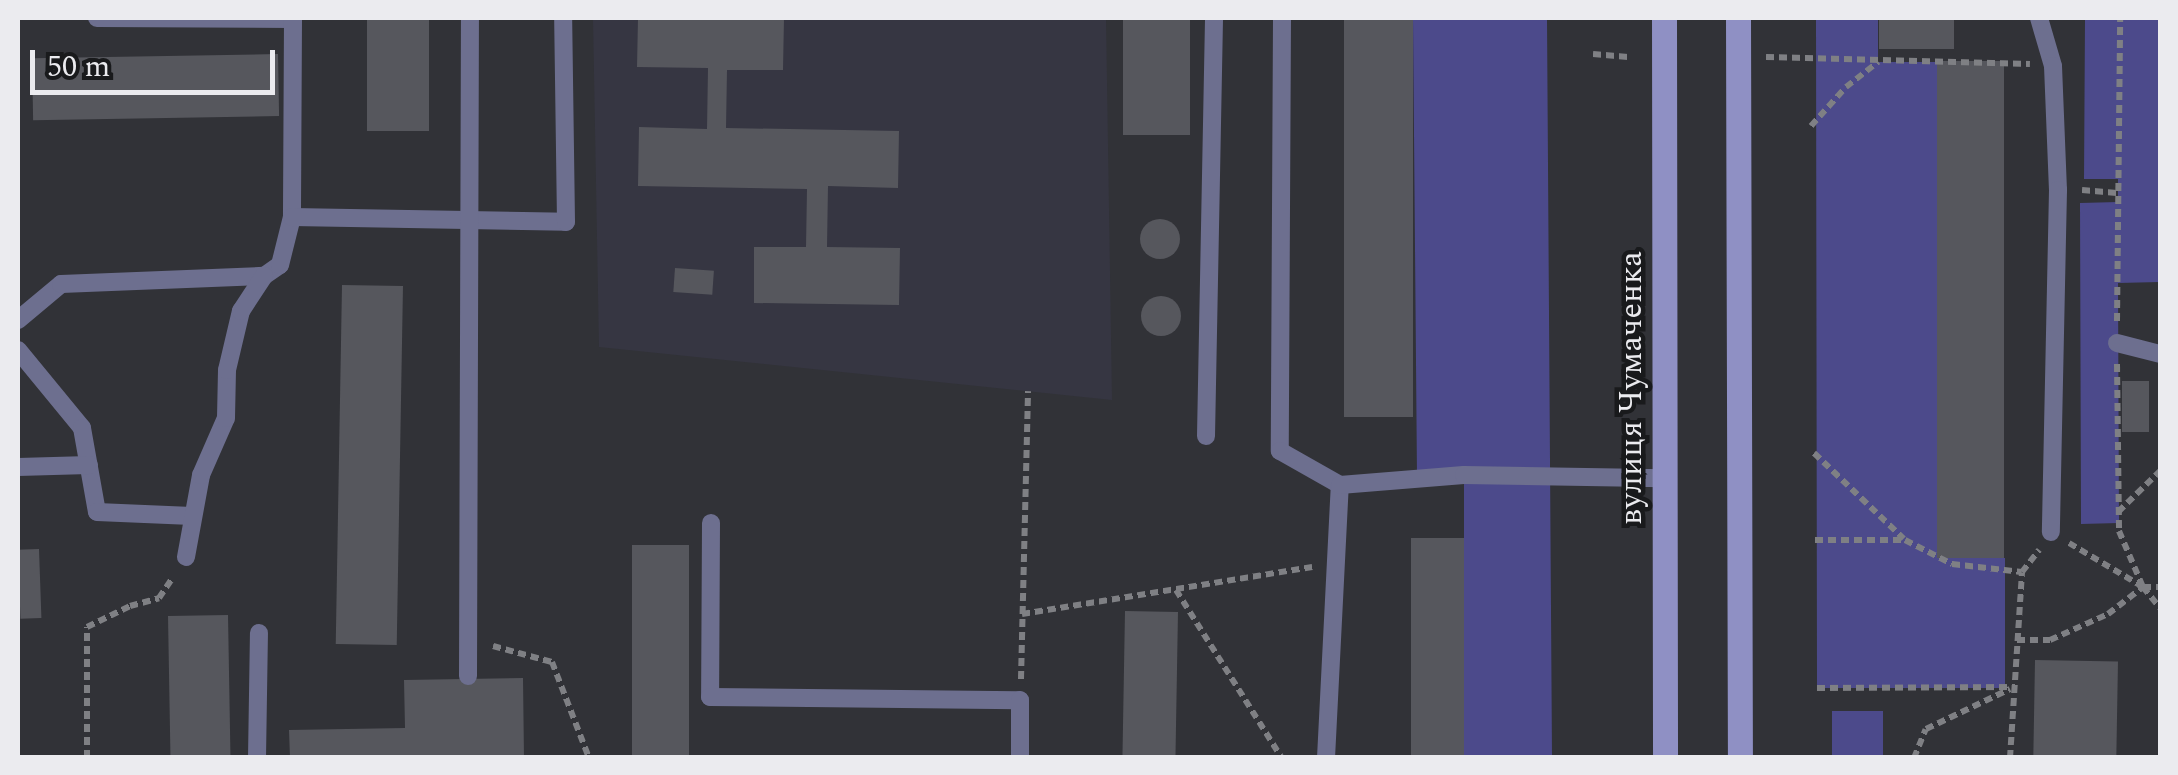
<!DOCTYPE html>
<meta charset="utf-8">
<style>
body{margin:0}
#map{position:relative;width:2178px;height:775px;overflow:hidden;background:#313237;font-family:Spectral,serif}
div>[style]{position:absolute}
.built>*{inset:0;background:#363642}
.green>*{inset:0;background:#4c4a8b;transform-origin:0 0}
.building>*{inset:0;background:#56575d;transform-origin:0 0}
.round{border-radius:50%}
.path>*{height:6px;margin-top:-3px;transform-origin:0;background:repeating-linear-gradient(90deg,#7f8084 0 8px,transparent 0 13px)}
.lane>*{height:18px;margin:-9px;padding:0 9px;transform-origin:9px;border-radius:9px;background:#6d6f8f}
.secondary>*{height:25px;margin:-12.5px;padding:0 12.5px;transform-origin:12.5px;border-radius:12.5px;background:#8f90c4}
span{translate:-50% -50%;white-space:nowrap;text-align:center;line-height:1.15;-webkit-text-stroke:9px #191a1c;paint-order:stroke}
.street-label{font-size:32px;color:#ebebef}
.frame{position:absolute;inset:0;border:20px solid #ebebef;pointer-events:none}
.scale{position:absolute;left:30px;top:50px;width:245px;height:45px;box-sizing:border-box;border:5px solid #ebebef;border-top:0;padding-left:12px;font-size:30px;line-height:35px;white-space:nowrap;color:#ebebef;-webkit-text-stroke:8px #191a1c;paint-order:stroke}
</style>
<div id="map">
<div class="built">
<i style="clip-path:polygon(593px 18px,1106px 18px,1112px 400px,599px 347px)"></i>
</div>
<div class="green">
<i style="clip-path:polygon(1413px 18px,1547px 18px,1552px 757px,1464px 757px,1464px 475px,1417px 477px)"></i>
<i style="clip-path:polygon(1816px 18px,1878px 18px,1878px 62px,1937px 62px,1939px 557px,2005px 558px,2005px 688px,1817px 688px)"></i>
<i style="clip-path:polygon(2085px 18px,2160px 18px,2160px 282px,2118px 283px,2119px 523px,2081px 524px,2080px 203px,2118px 202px,2118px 179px,2084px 179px)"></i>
<i style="left:1832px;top:711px;width:51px;height:46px"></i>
</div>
<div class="building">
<i style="left:367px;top:18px;width:62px;height:113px"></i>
<i style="clip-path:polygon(638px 18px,784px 18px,783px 70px,727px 70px,726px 128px,899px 131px,898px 188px,828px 186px,827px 247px,900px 248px,899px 305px,754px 303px,754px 247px,806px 247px,807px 189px,638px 186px,639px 127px,707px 129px,708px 68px,637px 67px)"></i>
<i style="left:1123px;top:18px;width:67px;height:117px"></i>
<i style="left:1344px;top:18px;width:69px;height:399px"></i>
<i style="left:1879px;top:18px;width:75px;height:31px"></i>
<i style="left:278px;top:54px;width:62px;height:246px;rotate:89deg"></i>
<i style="left:2004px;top:61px;width:497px;height:67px;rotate:90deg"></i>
<i class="round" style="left:1140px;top:219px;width:40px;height:40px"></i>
<i style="left:675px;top:268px;width:39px;height:24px;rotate:4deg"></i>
<i style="left:342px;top:285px;width:61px;height:359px;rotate:1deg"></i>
<i class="round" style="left:1141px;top:296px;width:40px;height:40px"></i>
<i style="left:2122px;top:381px;width:27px;height:51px"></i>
<i style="left:1411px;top:538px;width:53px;height:220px"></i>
<i style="left:632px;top:545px;width:57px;height:213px"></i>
<i style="left:39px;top:549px;width:69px;height:21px;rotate:88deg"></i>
<i style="left:1125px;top:611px;width:53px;height:147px;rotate:1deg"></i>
<i style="left:228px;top:615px;width:143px;height:60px;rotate:89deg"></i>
<i style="left:2035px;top:660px;width:83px;height:98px;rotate:1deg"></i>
<i style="clip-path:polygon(523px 678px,524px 758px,290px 758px,289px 730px,405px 728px,404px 680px)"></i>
</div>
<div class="path">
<i style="left:1593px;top:54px;width:38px;rotate:5deg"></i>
<i style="left:1766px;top:57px;width:264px;rotate:1.5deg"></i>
<i style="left:1811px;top:126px;width:52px;rotate:-48.1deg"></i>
<i style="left:1846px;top:87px;width:41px;rotate:-38deg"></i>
<i style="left:2082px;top:190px;width:35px;rotate:5deg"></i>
<i style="left:2117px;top:321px;width:303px;rotate:-89.4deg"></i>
<i style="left:2117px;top:364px;width:167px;rotate:89.3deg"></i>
<i style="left:2119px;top:531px;width:61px;rotate:66.8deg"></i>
<i style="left:1814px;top:453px;width:124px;rotate:43.7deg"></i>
<i style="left:2118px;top:512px;width:59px;rotate:-44.3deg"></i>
<i style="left:1815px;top:540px;width:90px"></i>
<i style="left:1905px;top:540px;width:53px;rotate:27.1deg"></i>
<i style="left:1952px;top:564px;width:70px;rotate:6.5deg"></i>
<i style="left:2069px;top:543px;width:86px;rotate:30.7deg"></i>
<i style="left:2143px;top:587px;width:27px;rotate:51deg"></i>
<i style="left:1176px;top:590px;width:199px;rotate:57.8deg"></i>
<i style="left:1022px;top:614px;width:294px;rotate:-9.2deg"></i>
<i style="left:2017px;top:640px;width:33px"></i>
<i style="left:2050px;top:640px;width:64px;rotate:-24.1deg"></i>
<i style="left:2108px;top:614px;width:44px;rotate:-37.6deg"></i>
<i style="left:2143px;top:587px;width:17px"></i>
<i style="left:493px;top:646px;width:61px;rotate:15.2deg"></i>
<i style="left:552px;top:662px;width:103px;rotate:68.9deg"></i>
<i style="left:1021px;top:679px;width:288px;rotate:-88.6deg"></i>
<i style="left:1817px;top:688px;width:198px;rotate:-0.3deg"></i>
<i style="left:87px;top:758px;width:131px;rotate:-90deg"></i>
<i style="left:87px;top:627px;width:48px;rotate:-26deg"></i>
<i style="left:130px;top:606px;width:30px;rotate:-15deg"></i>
<i style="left:159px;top:598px;width:25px;rotate:-56deg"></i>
<i style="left:1914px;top:758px;width:31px;rotate:-68deg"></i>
<i style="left:1926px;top:729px;width:93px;rotate:-25.5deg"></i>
<i style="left:2010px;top:758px;width:186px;rotate:-86.3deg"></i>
<i style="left:2022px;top:572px;width:28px;rotate:-52deg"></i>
</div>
<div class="lane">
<i style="left:97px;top:18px;width:196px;rotate:0.3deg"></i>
<i style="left:293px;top:19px;width:198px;rotate:90.3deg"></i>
<i style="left:1282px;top:18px;width:433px;rotate:90.3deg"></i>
<i style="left:1280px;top:451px;width:69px;rotate:29.5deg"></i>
<i style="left:2039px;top:18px;width:50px;rotate:73.7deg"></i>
<i style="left:2053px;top:66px;width:124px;rotate:87.7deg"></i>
<i style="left:2058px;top:190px;width:342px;rotate:91.2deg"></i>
<i style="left:18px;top:320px;width:56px;rotate:-39.9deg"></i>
<i style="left:61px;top:284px;width:203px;rotate:-2.3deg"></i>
<i style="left:264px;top:276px;width:19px;rotate:-35deg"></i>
<i style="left:280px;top:265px;width:49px;rotate:-76deg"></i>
<i style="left:292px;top:217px;width:274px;rotate:1deg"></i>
<i style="left:566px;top:222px;width:204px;rotate:-90.8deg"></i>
<i style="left:2117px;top:343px;width:44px;rotate:14.3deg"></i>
<i style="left:18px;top:350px;width:101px;rotate:50.6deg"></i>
<i style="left:82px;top:428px;width:85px;rotate:79.9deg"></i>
<i style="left:97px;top:512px;width:95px;rotate:2.4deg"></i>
<i style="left:1206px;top:436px;width:418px;rotate:-88.9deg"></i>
<i style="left:18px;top:467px;width:71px;rotate:-1.6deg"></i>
<i style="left:711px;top:523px;width:174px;rotate:90.3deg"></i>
<i style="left:710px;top:697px;width:310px;rotate:0.6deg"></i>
<i style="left:1020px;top:700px;width:58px;rotate:90deg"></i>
<i style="left:186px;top:557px;width:83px;rotate:-79.6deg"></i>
<i style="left:201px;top:475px;width:62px;rotate:-66.3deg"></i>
<i style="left:226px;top:418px;width:48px;rotate:-88.8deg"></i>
<i style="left:227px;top:370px;width:61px;rotate:-76.7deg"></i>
<i style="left:241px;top:311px;width:42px;rotate:-56.7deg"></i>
<i style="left:468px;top:676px;width:658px;rotate:-89.83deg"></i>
<i style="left:257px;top:758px;width:125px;rotate:-89.1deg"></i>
<i style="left:1326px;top:758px;width:273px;rotate:-87.1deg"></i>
<i style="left:1340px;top:485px;width:124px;rotate:-4.6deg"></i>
<i style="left:1464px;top:475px;width:200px;rotate:0.9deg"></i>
</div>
<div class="secondary">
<i style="left:1664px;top:18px;width:740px;rotate:89.92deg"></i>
<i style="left:1738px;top:18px;width:740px;rotate:89.85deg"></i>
</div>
<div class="street-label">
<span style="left:1632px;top:388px;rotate:-90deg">вулиця Чумаченка</span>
</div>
<div class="frame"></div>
<div class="scale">50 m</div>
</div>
